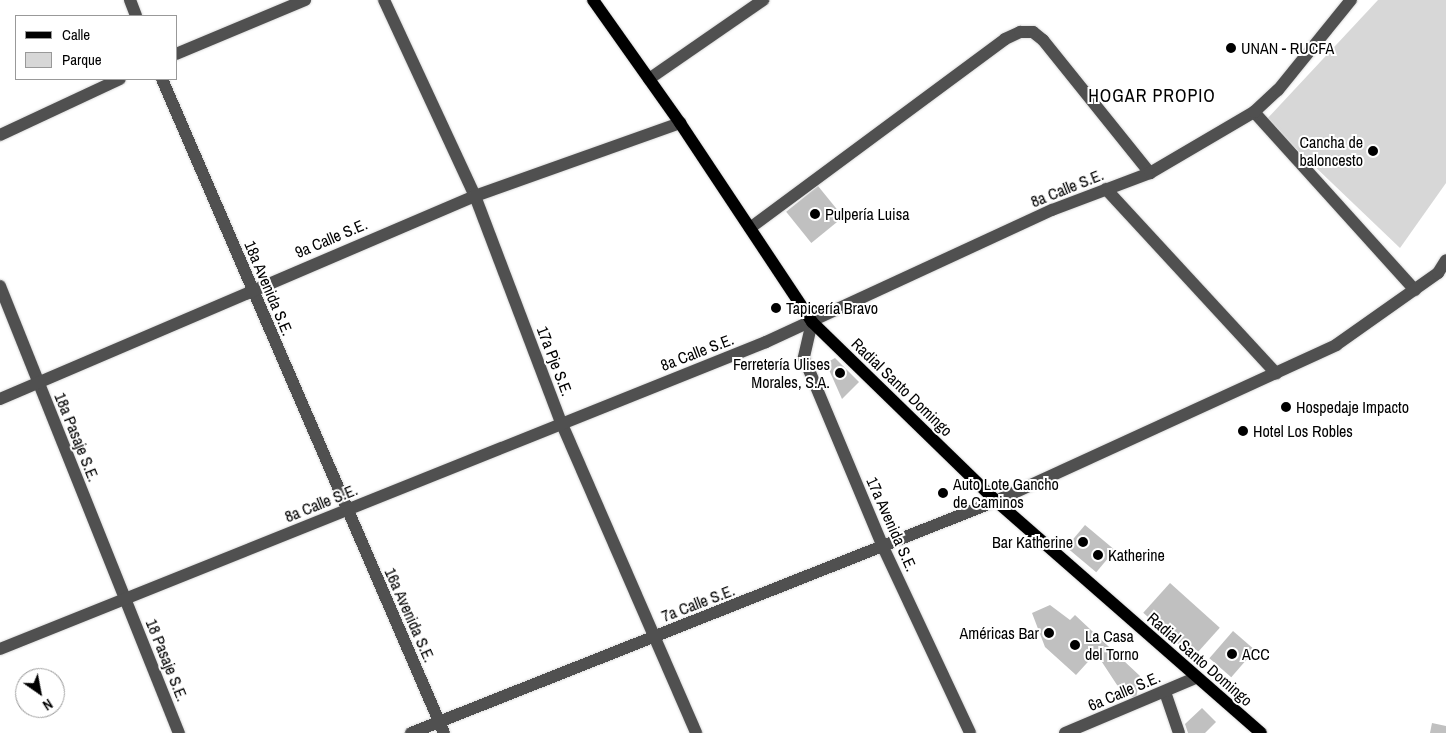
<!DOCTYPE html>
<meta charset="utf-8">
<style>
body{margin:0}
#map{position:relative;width:1446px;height:733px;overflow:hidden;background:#fff;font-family:"Archivo Narrow",sans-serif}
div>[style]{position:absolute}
.green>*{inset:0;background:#d7d7d7}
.building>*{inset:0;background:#c0c0c0;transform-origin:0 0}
.roads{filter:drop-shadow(0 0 1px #dbdbdb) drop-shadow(0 0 1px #dbdbdb)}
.minor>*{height:12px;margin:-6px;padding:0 6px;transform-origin:6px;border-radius:6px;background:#505050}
.major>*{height:12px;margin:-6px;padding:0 6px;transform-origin:6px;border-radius:6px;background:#000}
.dots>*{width:14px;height:14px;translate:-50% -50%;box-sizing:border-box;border:2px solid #fff;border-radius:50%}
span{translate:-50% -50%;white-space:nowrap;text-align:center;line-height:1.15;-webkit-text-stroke:4px #fff;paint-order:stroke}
.poi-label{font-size:16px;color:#000}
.left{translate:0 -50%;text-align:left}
.right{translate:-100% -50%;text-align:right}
.street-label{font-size:16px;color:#000}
.neighbourhood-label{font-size:18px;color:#000;letter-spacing:1px}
.legend{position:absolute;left:15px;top:15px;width:162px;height:65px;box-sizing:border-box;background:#fff;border:1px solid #999;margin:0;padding:6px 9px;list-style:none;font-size:15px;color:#000}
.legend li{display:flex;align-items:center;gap:10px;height:25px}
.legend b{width:25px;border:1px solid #999}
.north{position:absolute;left:15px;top:668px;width:50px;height:50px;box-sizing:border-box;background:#fff;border:1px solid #999;border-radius:50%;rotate:147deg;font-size:14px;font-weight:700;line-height:20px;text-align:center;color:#000}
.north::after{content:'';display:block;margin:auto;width:18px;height:22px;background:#000;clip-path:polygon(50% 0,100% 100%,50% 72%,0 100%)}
</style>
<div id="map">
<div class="green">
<i style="clip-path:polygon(1378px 0,1446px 0,1446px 183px,1400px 248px,1266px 120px)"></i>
</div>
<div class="building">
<i style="left:818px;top:186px;width:40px;height:41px;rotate:51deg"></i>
<i style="clip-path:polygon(835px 358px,859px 382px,842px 399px,826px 363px)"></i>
<i style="left:1085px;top:525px;width:39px;height:29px;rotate:40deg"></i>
<i style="left:1170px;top:583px;width:67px;height:40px;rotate:42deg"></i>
<i style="clip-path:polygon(1050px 605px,1070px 620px,1075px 615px,1140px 676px,1136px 699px,1119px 688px,1096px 653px,1076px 675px,1045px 647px,1032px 613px)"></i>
<i style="left:1233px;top:631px;width:29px;height:36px;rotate:41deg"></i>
<i style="clip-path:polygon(1202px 708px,1216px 722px,1205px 733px,1188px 733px,1185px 724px)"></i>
<i style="clip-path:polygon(1432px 723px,1446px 726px,1446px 733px,1430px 733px)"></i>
</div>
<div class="roads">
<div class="minor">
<i style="left:130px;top:0;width:17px;rotate:69deg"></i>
<i style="left:384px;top:0;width:216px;rotate:65.1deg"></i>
<i style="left:475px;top:196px;width:242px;rotate:69.2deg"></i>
<i style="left:561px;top:422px;width:339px;rotate:66.5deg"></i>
<i style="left:176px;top:54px;width:140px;rotate:-22.7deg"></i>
<i style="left:162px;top:79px;width:712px;rotate:66.67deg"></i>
<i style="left:649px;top:79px;width:139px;rotate:-34.7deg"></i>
<i style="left:1254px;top:112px;width:240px;rotate:47.9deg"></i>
<i style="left:0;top:135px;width:132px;rotate:-25deg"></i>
<i style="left:1106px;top:189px;width:251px;rotate:47.3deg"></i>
<i style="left:750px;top:228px;width:317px;rotate:-36.5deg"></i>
<i style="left:1005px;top:39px;width:17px;rotate:-25deg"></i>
<i style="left:1020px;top:32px;width:13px"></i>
<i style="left:1033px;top:32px;width:13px;rotate:39deg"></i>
<i style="left:1043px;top:40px;width:171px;rotate:51.2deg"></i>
<i style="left:0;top:286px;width:482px;rotate:68.2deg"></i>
<i style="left:812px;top:322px;width:37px;rotate:103deg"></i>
<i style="left:804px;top:358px;width:205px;rotate:67.3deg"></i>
<i style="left:883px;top:547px;width:205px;rotate:64.9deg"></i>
<i style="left:0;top:399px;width:517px;rotate:-23.14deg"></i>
<i style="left:475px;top:196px;width:218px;rotate:-19.6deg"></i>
<i style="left:0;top:649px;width:825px;rotate:-21.84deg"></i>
<i style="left:766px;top:342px;width:315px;rotate:-24.8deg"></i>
<i style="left:1052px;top:210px;width:105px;rotate:-20.7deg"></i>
<i style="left:1150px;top:173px;width:121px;rotate:-30.4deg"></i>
<i style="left:1254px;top:112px;width:33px;rotate:-43deg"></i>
<i style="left:1278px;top:90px;width:116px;rotate:-51deg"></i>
<i style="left:1165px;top:692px;width:43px;rotate:71.1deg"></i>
<i style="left:411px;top:733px;width:629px;rotate:-21.63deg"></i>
<i style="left:996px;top:501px;width:374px;rotate:-24.6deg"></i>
<i style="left:1336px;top:345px;width:125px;rotate:-35.2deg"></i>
<i style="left:1438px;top:273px;width:15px;rotate:-58deg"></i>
<i style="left:1065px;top:733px;width:141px;rotate:-22.9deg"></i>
</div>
<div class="major">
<i style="left:593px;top:0;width:151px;rotate:54.7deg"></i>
<i style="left:680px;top:123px;width:239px;rotate:56.4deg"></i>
<i style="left:812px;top:322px;width:257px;rotate:44.2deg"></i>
<i style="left:996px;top:501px;width:352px;rotate:41.2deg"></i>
</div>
</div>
<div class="dots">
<i style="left:1231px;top:48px;background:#000"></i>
<i style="left:1373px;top:151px;background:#000"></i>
<i style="left:815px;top:214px;background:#000"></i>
<i style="left:776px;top:308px;background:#000"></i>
<i style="left:840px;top:373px;background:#000"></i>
<i style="left:1286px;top:407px;background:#000"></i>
<i style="left:1243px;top:431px;background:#000"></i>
<i style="left:943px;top:493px;background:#000"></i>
<i style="left:1083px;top:542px;background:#000"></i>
<i style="left:1098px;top:555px;background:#000"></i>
<i style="left:1049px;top:633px;background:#000"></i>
<i style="left:1075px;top:645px;background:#000"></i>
<i style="left:1232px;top:654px;background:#000"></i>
</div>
<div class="poi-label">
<span class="left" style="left:1241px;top:48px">UNAN - RUCFA</span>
<span class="right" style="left:1363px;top:151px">Cancha de<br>baloncesto</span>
<span class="left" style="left:825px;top:214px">Pulpería Luisa</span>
<span class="left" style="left:786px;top:308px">Tapicería Bravo</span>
<span class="right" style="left:830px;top:373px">Ferretería Ulises<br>Morales, S.A.</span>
<span class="left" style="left:1296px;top:407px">Hospedaje Impacto</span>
<span class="left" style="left:1253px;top:431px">Hotel Los Robles</span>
<span class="left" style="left:953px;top:493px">Auto Lote Gancho<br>de Caminos</span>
<span class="right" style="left:1073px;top:542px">Bar Katherine</span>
<span class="left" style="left:1108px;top:555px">Katherine</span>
<span class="right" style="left:1039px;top:633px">Américas Bar</span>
<span class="left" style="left:1085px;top:645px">La Casa<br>del Torno</span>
<span class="left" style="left:1242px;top:654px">ACC</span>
</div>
<div class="street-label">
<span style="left:1067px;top:188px;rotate:-22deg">8a Calle S.E.</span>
<span style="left:331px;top:238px;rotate:-23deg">9a Calle S.E.</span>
<span style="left:269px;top:288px;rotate:67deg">18a Avenida S.E.</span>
<span style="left:697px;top:352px;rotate:-21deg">8a Calle S.E.</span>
<span style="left:555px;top:361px;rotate:69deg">17a Pje S.E.</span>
<span style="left:902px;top:387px;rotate:44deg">Radial Santo Domingo</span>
<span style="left:77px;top:437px;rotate:68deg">18a Pasaje S.E.</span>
<span style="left:321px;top:503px;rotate:-22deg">8a Calle S.E.</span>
<span style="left:892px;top:524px;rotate:66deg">17a Avenida S.E.</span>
<span style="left:698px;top:603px;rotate:-21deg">7a Calle S.E.</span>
<span style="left:410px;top:615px;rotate:66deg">16a Avenida S.E.</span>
<span style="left:1200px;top:659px;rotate:41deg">Radial Santo Domingo</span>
<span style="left:167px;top:660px;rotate:68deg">18 Pasaje S.E.</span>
<span style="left:1124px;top:691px;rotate:-23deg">6a Calle S.E.</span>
</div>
<div class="neighbourhood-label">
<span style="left:1152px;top:96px">HOGAR PROPIO</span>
</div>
<ul class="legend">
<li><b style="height:6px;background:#000"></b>Calle</li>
<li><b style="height:14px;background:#d7d7d7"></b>Parque</li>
</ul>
<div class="north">N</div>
</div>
